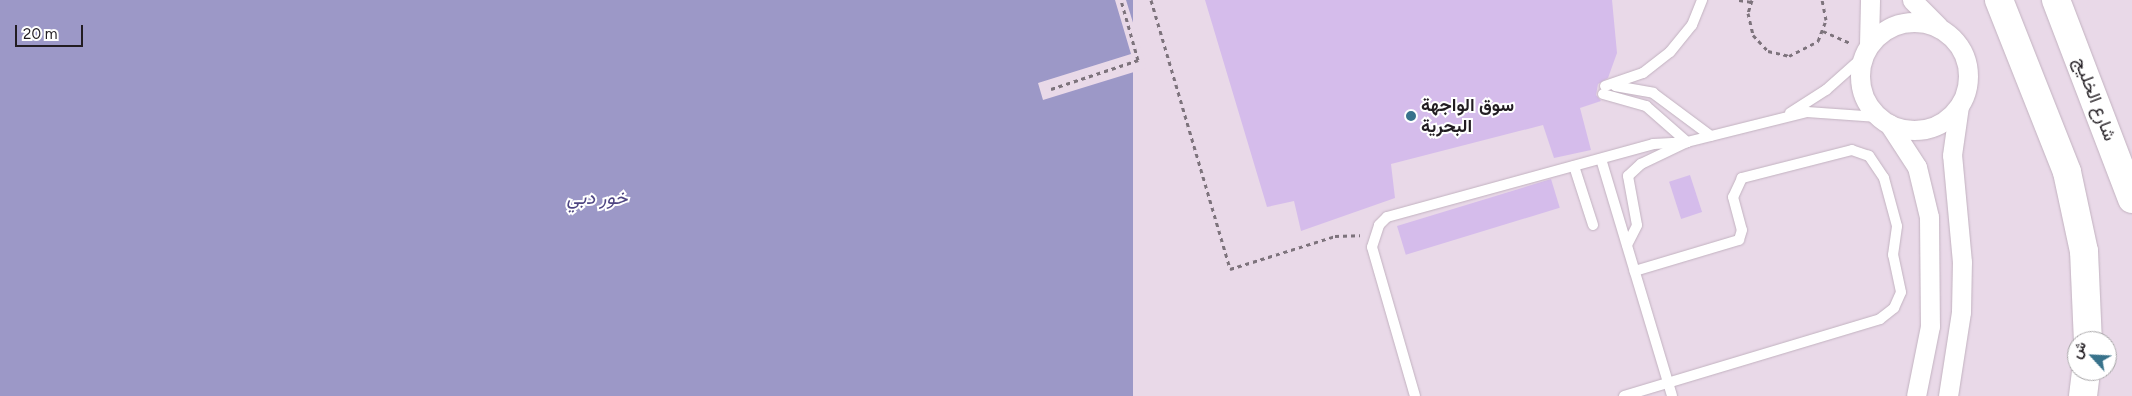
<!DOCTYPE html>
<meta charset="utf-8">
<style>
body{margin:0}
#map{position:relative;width:2132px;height:396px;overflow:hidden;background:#e9d9e8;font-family:Figtree,Vazirmatn,sans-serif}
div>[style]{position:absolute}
.water>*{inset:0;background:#9c98c7;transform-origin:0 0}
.pier>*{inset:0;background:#e9d9e8}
.building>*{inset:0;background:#d5bceb;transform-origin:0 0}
.path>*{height:3px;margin-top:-1.5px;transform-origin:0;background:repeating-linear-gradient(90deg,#7d737c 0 4px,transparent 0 8px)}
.roads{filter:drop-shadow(0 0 1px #c2b2c0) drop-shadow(0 0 1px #c2b2c0)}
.lane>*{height:10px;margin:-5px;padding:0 5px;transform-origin:5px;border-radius:5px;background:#fff}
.street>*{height:19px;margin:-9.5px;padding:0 9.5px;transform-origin:9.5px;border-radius:9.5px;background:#fff}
.street>.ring{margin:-9.5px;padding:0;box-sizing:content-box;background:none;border:19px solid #fff;border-radius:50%}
.primary>*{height:28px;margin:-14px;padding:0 14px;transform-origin:14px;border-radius:14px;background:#fff}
.dots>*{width:14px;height:14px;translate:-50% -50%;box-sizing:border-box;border:2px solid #fff;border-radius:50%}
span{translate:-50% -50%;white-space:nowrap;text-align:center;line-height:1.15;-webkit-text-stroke:4px #fff;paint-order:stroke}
.street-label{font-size:18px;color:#221d22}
.poi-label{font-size:18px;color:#221d22;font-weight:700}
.left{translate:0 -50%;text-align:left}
.water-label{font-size:19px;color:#4f4683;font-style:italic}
.north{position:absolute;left:2067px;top:331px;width:50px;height:50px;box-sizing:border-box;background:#fff;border:1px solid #a7a5a7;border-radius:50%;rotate:295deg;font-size:14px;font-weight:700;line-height:20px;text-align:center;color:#221d22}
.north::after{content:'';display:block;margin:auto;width:18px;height:22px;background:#38728b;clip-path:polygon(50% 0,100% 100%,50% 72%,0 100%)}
.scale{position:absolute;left:15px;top:25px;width:68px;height:22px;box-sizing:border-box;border:2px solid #221d22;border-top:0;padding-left:6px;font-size:15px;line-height:18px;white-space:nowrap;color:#221d22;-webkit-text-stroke:4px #fff;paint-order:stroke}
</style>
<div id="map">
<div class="water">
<i style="left:0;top:0;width:1133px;height:396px"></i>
</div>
<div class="pier">
<i style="clip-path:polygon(1115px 0,1126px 0,1147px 68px,1043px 100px,1038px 83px,1131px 54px)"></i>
</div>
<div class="building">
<i style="clip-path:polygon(1205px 0,1612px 0,1617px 53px,1608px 78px,1598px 84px,1596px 95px,1601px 101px,1580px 108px,1591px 150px,1554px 158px,1543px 125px,1391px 164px,1395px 198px,1301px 231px,1294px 201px,1267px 207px)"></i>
<i style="left:1690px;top:175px;width:39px;height:22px;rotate:72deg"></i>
<i style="left:1551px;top:179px;width:30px;height:161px;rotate:73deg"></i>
</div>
<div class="path">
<i style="left:1151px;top:0;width:280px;rotate:73.6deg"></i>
<i style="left:1230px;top:269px;width:110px;rotate:-17.4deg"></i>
<i style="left:1335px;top:236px;width:25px;rotate:-2deg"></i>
<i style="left:1739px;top:0;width:12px;rotate:9deg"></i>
<i style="left:1752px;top:0;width:14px;rotate:107deg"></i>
<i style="left:1748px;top:13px;width:23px;rotate:77deg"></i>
<i style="left:1753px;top:35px;width:22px;rotate:47deg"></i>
<i style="left:1768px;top:51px;width:22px;rotate:13deg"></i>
<i style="left:1789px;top:56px;width:33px;rotate:-27deg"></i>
<i style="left:1818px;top:41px;width:22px;rotate:-69deg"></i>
<i style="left:1826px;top:20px;width:20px;rotate:-101deg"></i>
<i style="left:1823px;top:31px;width:30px;rotate:24deg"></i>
<i style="left:1051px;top:89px;width:92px;rotate:-18.4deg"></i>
<i style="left:1138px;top:60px;width:62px;rotate:-105.8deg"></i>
</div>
<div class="roads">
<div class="lane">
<i style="left:1605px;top:86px;width:40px;rotate:-18.9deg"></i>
<i style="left:1643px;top:73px;width:34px;rotate:-38deg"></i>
<i style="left:1670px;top:52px;width:35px;rotate:-51deg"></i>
<i style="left:1692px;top:25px;width:27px;rotate:-68deg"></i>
<i style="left:1615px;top:86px;width:39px;rotate:10deg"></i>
<i style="left:1653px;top:93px;width:72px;rotate:36.6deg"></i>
<i style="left:1603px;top:94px;width:45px;rotate:15.6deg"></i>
<i style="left:1646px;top:106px;width:55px;rotate:41.3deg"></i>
<i style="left:1790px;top:113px;width:43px;rotate:-32.6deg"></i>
<i style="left:1826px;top:90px;width:50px;rotate:-41.7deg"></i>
<i style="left:1601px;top:159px;width:247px;rotate:73.3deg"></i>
<i style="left:1574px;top:166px;width:62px;rotate:72.1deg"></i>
<i style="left:1627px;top:245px;width:22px;rotate:-63deg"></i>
<i style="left:1637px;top:225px;width:50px;rotate:-100.4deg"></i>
<i style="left:1628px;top:176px;width:18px;rotate:-43deg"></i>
<i style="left:1641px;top:164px;width:51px;rotate:-25.6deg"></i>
<i style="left:1415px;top:396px;width:155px;rotate:-106.1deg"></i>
<i style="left:1372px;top:247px;width:23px;rotate:-72deg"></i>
<i style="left:1379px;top:225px;width:11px;rotate:-45deg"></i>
<i style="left:1387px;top:217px;width:276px;rotate:-15.3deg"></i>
<i style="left:1653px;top:144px;width:34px;rotate:-3deg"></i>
<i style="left:1687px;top:142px;width:124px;rotate:-14deg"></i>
<i style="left:1807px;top:112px;width:71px;rotate:4deg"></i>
<i style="left:1624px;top:396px;width:267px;rotate:-16.7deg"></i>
<i style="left:1880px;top:319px;width:18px;rotate:-38deg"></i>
<i style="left:1894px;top:308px;width:17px;rotate:-66deg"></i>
<i style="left:1901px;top:292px;width:38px;rotate:-102deg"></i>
<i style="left:1893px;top:255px;width:29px;rotate:-82deg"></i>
<i style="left:1897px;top:226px;width:50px;rotate:-105.2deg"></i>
<i style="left:1884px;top:178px;width:27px;rotate:-124deg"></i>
<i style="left:1869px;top:156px;width:18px;rotate:-161deg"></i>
<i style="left:1852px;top:150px;width:114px;rotate:165.7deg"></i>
<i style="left:1742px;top:178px;width:21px;rotate:115deg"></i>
<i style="left:1733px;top:197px;width:34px;rotate:75deg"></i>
<i style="left:1742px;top:230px;width:10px;rotate:107deg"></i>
<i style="left:1739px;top:240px;width:109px;rotate:163.4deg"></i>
</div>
<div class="street">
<i style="left:1912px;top:0;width:37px;rotate:45deg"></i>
<i class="ring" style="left:1860px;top:22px;width:89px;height:89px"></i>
<i style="left:1869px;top:45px;width:45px;rotate:-88.7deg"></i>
<i style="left:1889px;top:124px;width:51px;rotate:56.9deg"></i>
<i style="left:1917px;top:167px;width:51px;rotate:76.5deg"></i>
<i style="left:1929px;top:217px;width:109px;rotate:89.5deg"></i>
<i style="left:1930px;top:326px;width:71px;rotate:101.3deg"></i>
<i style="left:1948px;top:396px;width:85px;rotate:-81.2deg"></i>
<i style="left:1961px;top:312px;width:50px;rotate:-88.9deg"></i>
<i style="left:1962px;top:262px;width:107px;rotate:-95.3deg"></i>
<i style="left:1952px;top:155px;width:49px;rotate:-81.9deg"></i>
</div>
<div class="primary">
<i style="left:1999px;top:0;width:185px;rotate:68.4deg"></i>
<i style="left:2067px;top:172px;width:81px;rotate:77.9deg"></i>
<i style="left:2084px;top:251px;width:90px;rotate:87.5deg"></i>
<i style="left:2056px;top:0;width:213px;rotate:69.1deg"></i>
<i style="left:2083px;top:396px;width:25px;rotate:-83deg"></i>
</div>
</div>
<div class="dots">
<i style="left:1411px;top:116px;background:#38728b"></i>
</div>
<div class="street-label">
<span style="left:2095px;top:99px;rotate:69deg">شارع الخليج</span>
</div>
<div class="poi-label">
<span class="left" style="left:1421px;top:116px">سوق الواجهة<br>البحرية</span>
</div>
<div class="water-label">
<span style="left:597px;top:198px">خور دبي</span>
</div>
<div class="north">ش</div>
<div class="scale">20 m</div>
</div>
